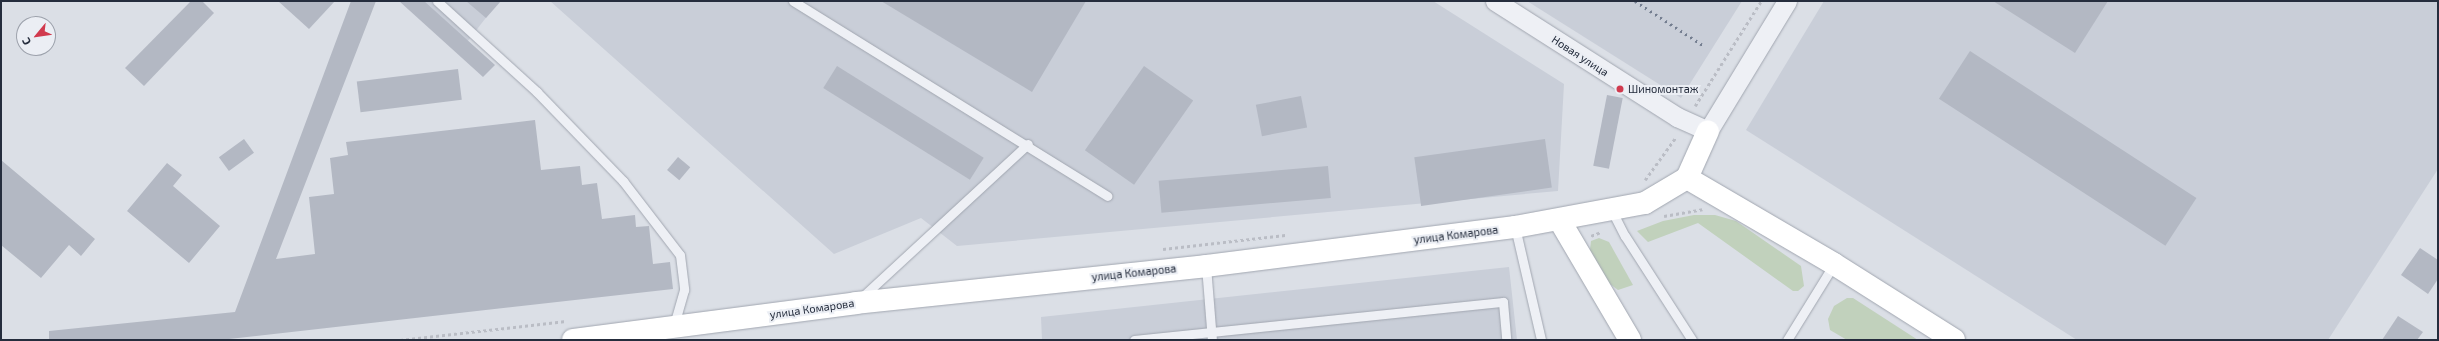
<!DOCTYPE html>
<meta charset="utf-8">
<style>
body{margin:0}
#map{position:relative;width:2439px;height:341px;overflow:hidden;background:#dbdfe6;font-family:"Exo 2",sans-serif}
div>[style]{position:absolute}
.built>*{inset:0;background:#c9ced8}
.green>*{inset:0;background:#c1d1bc}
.building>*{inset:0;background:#b3b8c3;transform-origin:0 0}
.path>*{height:2.5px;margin-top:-1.25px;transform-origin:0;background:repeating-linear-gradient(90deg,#babdc5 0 3px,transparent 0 6px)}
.roads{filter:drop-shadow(0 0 1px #a1a6b0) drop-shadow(0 0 1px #a1a6b0)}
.lane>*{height:9px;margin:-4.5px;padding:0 4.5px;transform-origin:4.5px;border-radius:4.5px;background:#eef0f5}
.street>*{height:19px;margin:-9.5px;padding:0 9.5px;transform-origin:9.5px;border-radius:9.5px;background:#eef0f5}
.secondary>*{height:22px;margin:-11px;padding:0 11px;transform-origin:11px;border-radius:11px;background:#fff}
.rail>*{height:3px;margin-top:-1.5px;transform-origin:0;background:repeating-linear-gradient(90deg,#747e90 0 2px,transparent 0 6px)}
.dots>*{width:11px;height:11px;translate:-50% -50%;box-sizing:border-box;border:2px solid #ebeef4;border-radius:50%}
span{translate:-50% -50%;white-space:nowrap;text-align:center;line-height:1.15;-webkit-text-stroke:4px #ebeef4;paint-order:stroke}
.street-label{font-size:11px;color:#252d3d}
.poi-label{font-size:11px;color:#252d3d}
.left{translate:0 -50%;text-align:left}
.frame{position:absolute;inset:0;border:2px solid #252d3d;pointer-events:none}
.north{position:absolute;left:16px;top:16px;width:40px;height:40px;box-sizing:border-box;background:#ebeef4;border:1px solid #9ca1ab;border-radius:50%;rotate:241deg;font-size:11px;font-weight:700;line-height:16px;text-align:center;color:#252d3d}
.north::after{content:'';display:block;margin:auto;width:14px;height:18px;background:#d13a4e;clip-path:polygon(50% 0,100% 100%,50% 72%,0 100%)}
</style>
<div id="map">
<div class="built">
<i style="clip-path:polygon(406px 1px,499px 1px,460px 51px)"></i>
<i style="clip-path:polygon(550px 1px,1433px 1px,1564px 84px,1558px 191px,957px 246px,921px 218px,834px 254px)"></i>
<i style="clip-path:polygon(1527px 1px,1742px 1px,1681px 98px)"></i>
<i style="clip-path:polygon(1824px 1px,2438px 1px,2438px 169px,2328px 340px,2077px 340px,1746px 130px)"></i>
<i style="clip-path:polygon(1509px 267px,1517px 340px,1042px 340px,1041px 317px)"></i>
</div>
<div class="green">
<i style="clip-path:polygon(1694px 215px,1715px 215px,1736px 221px,1801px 266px,1804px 286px,1798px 291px,1793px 291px,1698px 223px,1648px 242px,1637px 231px,1663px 221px)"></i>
<i style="clip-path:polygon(1599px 238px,1609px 242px,1633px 285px,1618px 290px,1610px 284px,1590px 250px,1591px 241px)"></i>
<i style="clip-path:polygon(1847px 298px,1853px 298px,1918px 340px,1847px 340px,1830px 330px,1828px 319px,1834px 306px)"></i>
</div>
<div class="building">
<i style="clip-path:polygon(191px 1px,202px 1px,214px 13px,144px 86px,125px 68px)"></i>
<i style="clip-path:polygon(278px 1px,335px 1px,309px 29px)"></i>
<i style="clip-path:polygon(351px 1px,376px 1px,276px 259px,315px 254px,309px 197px,334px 194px,330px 158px,348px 155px,346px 142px,535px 120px,541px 170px,580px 166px,582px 185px,597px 183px,602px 219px,635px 215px,636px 227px,649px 226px,653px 264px,670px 262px,673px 289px,220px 340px,49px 340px,49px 331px,235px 312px)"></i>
<i style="clip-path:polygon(399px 1px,424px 1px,495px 65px,483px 77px)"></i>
<i style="clip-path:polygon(466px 1px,501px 1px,486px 18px)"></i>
<i style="clip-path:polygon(881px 1px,1086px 1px,1032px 92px)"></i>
<i style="clip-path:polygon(1993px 1px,2108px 1px,2075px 53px)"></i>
<i style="left:1970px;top:51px;width:270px;height:57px;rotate:33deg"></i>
<i style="left:837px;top:66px;width:173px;height:26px;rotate:32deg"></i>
<i style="left:1144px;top:66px;width:60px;height:103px;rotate:35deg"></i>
<i style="left:458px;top:69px;width:31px;height:102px;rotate:83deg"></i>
<i style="left:1607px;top:95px;width:16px;height:72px;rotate:11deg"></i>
<i style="left:1301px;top:96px;width:32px;height:46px;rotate:79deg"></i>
<i style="left:244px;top:139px;width:17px;height:31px;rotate:54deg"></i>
<i style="left:1545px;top:139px;width:49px;height:132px;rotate:82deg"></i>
<i style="left:678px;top:157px;width:16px;height:17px;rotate:40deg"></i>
<i style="clip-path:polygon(1px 160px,95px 239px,81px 256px,69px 245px,41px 278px,1px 245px)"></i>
<i style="clip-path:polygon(167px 163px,182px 175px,173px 186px,220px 226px,189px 263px,127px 211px)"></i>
<i style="left:1328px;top:166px;width:32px;height:170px;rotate:85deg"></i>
<i style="clip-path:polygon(2420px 248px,2438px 260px,2438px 279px,2428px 294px,2401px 275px)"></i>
<i style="clip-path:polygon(2398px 316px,2423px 332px,2417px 340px,2382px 340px)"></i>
</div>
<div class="path">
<i style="left:1695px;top:106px;width:124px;rotate:-57.8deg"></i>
<i style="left:1645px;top:180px;width:53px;rotate:-54.2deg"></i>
<i style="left:1664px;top:216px;width:39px;rotate:-10deg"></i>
<i style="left:1591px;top:236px;width:11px;rotate:-22deg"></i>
<i style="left:1163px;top:249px;width:123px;rotate:-6.5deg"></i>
<i style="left:400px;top:340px;width:167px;rotate:-6.5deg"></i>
</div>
<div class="roads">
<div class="lane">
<i style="left:437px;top:1px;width:135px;rotate:42.3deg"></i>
<i style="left:537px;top:92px;width:124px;rotate:46deg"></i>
<i style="left:623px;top:181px;width:93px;rotate:52.4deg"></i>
<i style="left:680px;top:255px;width:35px;rotate:83deg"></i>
<i style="left:684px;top:290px;width:37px;rotate:106deg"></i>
<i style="left:793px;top:1px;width:370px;rotate:31.8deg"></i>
<i style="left:1612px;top:211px;width:28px;rotate:63deg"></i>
<i style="left:1625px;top:236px;width:124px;rotate:57.2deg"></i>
<i style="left:1515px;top:227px;width:116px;rotate:77deg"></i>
<i style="left:1206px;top:266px;width:74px;rotate:85.4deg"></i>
<i style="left:861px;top:298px;width:227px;rotate:-42.7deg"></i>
<i style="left:1134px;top:340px;width:371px;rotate:-5.9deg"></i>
<i style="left:1503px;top:302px;width:38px;rotate:85deg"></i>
<i style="left:1787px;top:340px;width:89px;rotate:-58.3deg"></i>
</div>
<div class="street">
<i style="left:1495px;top:1px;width:216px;rotate:32.5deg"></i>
<i style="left:1677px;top:117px;width:34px;rotate:24deg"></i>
<i style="left:1708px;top:131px;width:152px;rotate:-58.7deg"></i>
</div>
<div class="secondary">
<i style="left:1687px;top:178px;width:170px;rotate:30.3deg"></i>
<i style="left:1834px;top:264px;width:142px;rotate:32.3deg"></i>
<i style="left:1687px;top:178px;width:51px;rotate:-65.9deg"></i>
<i style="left:1560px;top:221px;width:138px;rotate:59.5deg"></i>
<i style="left:573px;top:340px;width:285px;rotate:-7.4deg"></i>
<i style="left:856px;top:303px;width:352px;rotate:-6deg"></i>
<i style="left:1206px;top:266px;width:311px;rotate:-7.2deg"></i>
<i style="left:1515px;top:227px;width:132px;rotate:-10.5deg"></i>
<i style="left:1645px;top:203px;width:49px;rotate:-30.8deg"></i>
</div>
</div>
<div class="rail">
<i style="left:1635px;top:1px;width:82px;rotate:33.1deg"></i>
</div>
<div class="dots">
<i style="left:1620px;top:89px;background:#d13a4e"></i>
</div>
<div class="street-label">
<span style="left:1580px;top:56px;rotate:33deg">Новая улица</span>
<span style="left:1456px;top:235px;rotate:-7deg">улица Комарова</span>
<span style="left:1134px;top:273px;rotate:-6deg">улица Комарова</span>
<span style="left:812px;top:309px;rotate:-8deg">улица Комарова</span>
</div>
<div class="poi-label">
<span class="left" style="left:1628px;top:89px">Шиномонтаж</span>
</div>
<div class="frame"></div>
<div class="north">С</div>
</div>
